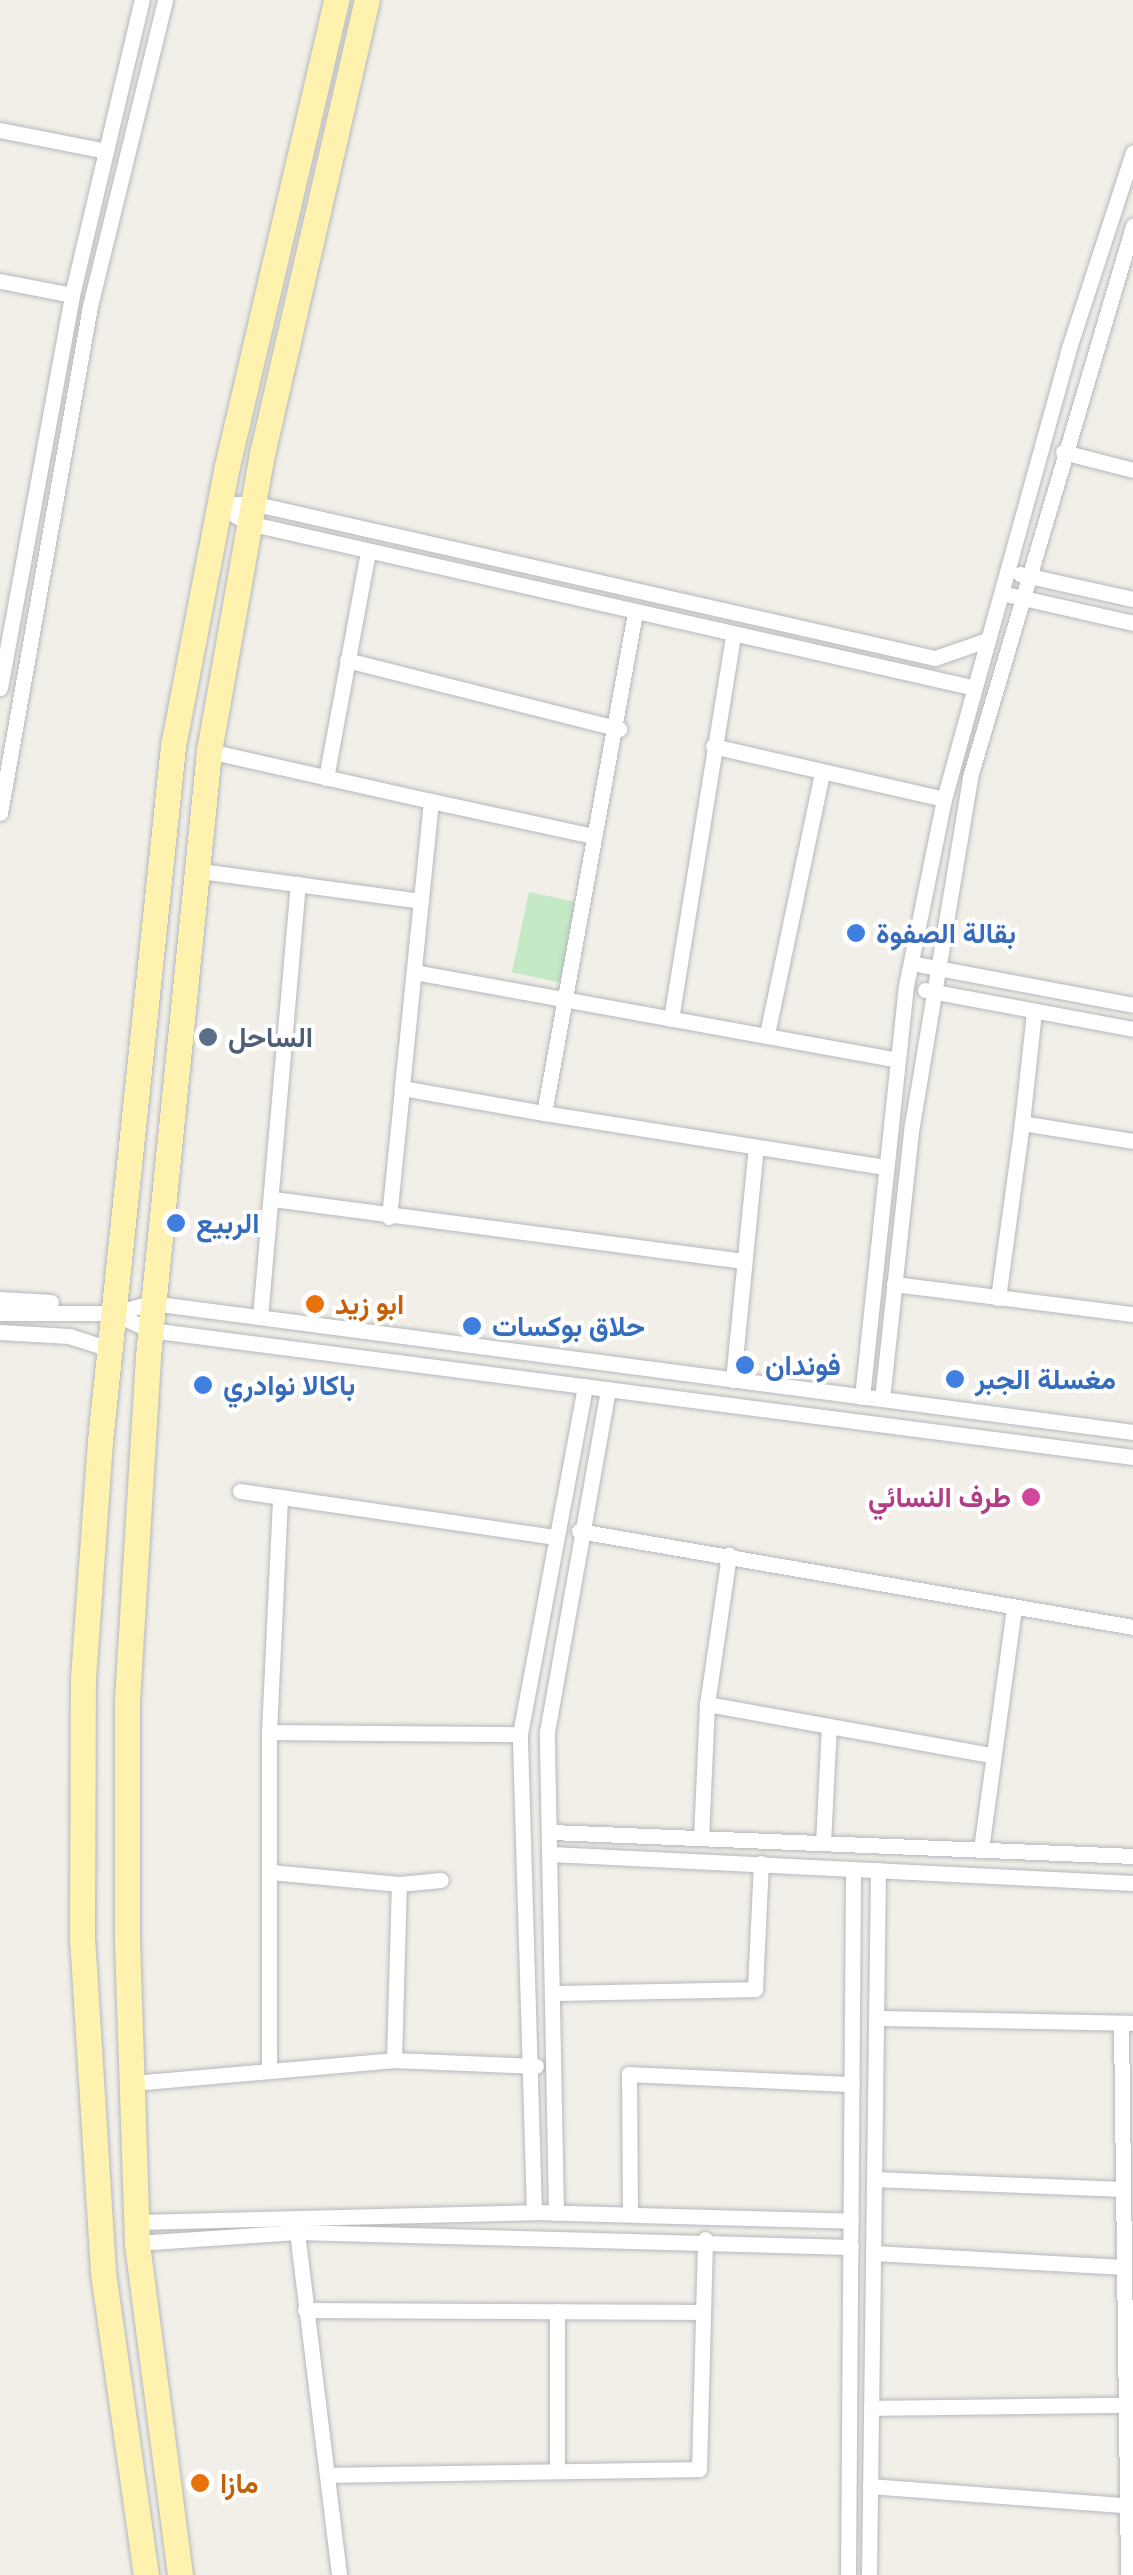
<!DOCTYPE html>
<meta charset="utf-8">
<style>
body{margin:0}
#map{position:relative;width:1133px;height:2575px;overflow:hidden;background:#f1efe8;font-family:"IBM Plex Sans",Vazirmatn,sans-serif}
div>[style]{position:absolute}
.green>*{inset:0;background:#c5e8c5;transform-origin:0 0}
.roads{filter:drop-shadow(0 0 2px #b5b8bc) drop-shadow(0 0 2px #b5b8bc)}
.street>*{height:15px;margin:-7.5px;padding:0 7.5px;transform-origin:7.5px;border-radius:7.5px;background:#fff}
.primary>*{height:25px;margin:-12.5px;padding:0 12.5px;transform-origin:12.5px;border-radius:12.5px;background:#fff2af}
.dots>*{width:28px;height:28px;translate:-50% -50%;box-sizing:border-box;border:5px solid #fff;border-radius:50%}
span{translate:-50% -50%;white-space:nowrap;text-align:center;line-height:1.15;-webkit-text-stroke:8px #fff;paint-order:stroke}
.shop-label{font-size:28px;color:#366cbe;font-weight:700}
.left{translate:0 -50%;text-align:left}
.service-label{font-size:28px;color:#4e5e75;font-weight:700}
.food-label{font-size:28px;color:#c56008;font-weight:700}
.hotel-label{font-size:28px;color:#b23c85;font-weight:700}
.right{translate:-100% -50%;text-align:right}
</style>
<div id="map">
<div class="green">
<i style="left:529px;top:892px;width:49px;height:82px;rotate:12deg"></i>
</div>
<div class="roads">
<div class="street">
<i style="left:0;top:130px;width:108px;rotate:11.2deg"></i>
<i style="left:0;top:281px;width:73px;rotate:11deg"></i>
<i style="left:1063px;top:452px;width:72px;rotate:14.4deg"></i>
<i style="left:219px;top:505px;width:33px;rotate:-3deg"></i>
<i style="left:252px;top:503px;width:700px;rotate:12.79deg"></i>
<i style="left:935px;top:658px;width:52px;rotate:-19.1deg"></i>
<i style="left:219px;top:505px;width:34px;rotate:32deg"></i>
<i style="left:248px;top:523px;width:741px;rotate:12.78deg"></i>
<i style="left:1020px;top:574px;width:116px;rotate:12.5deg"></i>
<i style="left:1010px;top:595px;width:126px;rotate:12.8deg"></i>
<i style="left:635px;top:613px;width:508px;rotate:100.31deg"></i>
<i style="left:544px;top:1113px;width:344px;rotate:9deg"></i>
<i style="left:347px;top:660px;width:281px;rotate:14.2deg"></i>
<i style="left:0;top:688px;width:400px;rotate:-79.6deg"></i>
<i style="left:72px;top:295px;width:303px;rotate:-76.7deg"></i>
<i style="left:713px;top:746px;width:237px;rotate:12.9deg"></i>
<i style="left:209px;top:751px;width:228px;rotate:12.7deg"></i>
<i style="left:431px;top:801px;width:288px;rotate:95.8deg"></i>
<i style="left:402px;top:1088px;width:144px;rotate:10deg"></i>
<i style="left:326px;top:778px;width:231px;rotate:-79.5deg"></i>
<i style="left:431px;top:801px;width:166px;rotate:12.2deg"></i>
<i style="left:0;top:813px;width:515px;rotate:-79.93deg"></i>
<i style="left:90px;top:306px;width:315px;rotate:-76.2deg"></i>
<i style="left:193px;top:870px;width:230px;rotate:7.7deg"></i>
<i style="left:911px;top:963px;width:226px;rotate:10.7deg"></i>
<i style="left:414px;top:972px;width:490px;rotate:10.3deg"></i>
<i style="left:925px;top:990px;width:212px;rotate:10.6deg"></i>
<i style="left:1034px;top:1012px;width:112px;rotate:96.2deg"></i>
<i style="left:1022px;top:1123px;width:112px;rotate:9.2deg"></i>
<i style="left:671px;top:1019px;width:389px;rotate:-80.8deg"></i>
<i style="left:767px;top:1034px;width:267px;rotate:-78.1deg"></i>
<i style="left:273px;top:1199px;width:475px;rotate:7.5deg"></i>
<i style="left:389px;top:1217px;width:130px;rotate:-84.2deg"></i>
<i style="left:894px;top:1284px;width:241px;rotate:7.2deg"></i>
<i style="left:998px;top:1298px;width:177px;rotate:-82.2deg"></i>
<i style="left:0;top:1299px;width:51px;rotate:3.4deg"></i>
<i style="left:0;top:1313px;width:113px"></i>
<i style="left:260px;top:1317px;width:435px;rotate:-85deg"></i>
<i style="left:0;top:1332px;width:69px;rotate:3.3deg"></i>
<i style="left:69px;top:1336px;width:42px;rotate:18deg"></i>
<i style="left:733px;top:1380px;width:234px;rotate:-84.4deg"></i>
<i style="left:862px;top:1397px;width:413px;rotate:-83.9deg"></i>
<i style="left:906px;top:986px;width:191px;rotate:-78.5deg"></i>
<i style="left:944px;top:799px;width:465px;rotate:-74.5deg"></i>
<i style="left:1068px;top:351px;width:209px;rotate:-71.9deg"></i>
<i style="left:882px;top:1399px;width:276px;rotate:-83.8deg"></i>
<i style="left:912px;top:1125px;width:353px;rotate:-80.5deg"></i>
<i style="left:970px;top:777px;width:575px;rotate:-73.52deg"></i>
<i style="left:1133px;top:1432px;width:989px;rotate:-172.51deg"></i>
<i style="left:152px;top:1303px;width:40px;rotate:165.6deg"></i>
<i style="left:113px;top:1313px;width:41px;rotate:24.7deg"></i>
<i style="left:150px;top:1330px;width:991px;rotate:7.36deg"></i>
<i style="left:240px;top:1491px;width:317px;rotate:8.3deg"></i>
<i style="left:579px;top:1531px;width:562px;rotate:9.83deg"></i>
<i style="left:707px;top:1704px;width:289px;rotate:10.2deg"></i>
<i style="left:269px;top:1732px;width:251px;rotate:0.5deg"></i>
<i style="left:551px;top:1832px;width:582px;rotate:2.36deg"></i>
<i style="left:701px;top:1837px;width:133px;rotate:-87.4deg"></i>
<i style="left:707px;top:1704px;width:151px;rotate:-81.6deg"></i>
<i style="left:823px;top:1843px;width:117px;rotate:-87.1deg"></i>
<i style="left:981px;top:1849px;width:244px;rotate:-82.2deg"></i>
<i style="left:551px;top:1854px;width:583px;rotate:2.85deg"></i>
<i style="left:270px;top:1872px;width:130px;rotate:5.3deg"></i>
<i style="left:399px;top:1884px;width:42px;rotate:-5.4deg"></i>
<i style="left:552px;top:1993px;width:203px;rotate:-1.1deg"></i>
<i style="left:755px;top:1989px;width:126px;rotate:-87.3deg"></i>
<i style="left:876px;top:2018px;width:257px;rotate:1.1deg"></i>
<i style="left:1121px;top:2023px;width:552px;rotate:89.27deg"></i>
<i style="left:394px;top:2060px;width:142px;rotate:2.4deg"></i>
<i style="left:269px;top:2069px;width:337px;rotate:-90deg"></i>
<i style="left:269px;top:1732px;width:235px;rotate:-87.3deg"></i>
<i style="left:132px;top:2083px;width:263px;rotate:-5deg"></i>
<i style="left:394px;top:2060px;width:176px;rotate:-88.4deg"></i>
<i style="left:874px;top:2179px;width:247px;rotate:2.3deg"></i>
<i style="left:534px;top:2212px;width:478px;rotate:-91.7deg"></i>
<i style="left:520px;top:1734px;width:354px;rotate:-79.4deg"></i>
<i style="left:556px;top:2213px;width:481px;rotate:-91.1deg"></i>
<i style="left:547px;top:1732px;width:348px;rotate:-79.9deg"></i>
<i style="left:630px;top:2214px;width:140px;rotate:-90.4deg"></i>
<i style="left:629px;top:2074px;width:223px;rotate:2.6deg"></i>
<i style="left:136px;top:2222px;width:398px;rotate:-1.4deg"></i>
<i style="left:534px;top:2212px;width:317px;rotate:1.6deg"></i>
<i style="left:297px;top:2232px;width:346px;rotate:83deg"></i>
<i style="left:137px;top:2243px;width:160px;rotate:-3.9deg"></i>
<i style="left:297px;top:2232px;width:554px;rotate:1.55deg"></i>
<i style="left:873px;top:2253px;width:248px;rotate:3.2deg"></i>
<i style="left:305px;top:2310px;width:398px;rotate:0.3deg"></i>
<i style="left:871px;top:2408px;width:249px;rotate:-0.7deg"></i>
<i style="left:557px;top:2471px;width:160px;rotate:-90deg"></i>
<i style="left:327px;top:2475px;width:372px;rotate:-0.9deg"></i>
<i style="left:699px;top:2469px;width:230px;rotate:-88.5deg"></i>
<i style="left:870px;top:2486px;width:255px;rotate:4.3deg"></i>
<i style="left:848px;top:2575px;width:706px;rotate:-89.59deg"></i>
<i style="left:869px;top:2575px;width:705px;rotate:-89.27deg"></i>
</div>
<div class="primary">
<i style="left:146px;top:2575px;width:307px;rotate:-98.1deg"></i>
<i style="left:103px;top:2271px;width:331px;rotate:-93.6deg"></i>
<i style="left:82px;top:1941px;width:263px;rotate:-89.8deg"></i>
<i style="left:83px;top:1678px;width:238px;rotate:-85.9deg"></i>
<i style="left:100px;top:1441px;width:699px;rotate:-84deg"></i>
<i style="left:173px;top:746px;width:285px;rotate:-79.1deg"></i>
<i style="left:227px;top:466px;width:479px;rotate:-76.8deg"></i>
<i style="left:180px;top:2575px;width:335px;rotate:-97.4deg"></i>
<i style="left:137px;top:2243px;width:305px;rotate:-91.9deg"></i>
<i style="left:127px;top:1938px;width:238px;rotate:-90deg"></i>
<i style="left:127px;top:1700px;width:345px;rotate:-86.5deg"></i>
<i style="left:148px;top:1356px;width:608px;rotate:-84.24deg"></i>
<i style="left:209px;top:751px;width:302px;rotate:-79.9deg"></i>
<i style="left:262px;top:454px;width:466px;rotate:-77deg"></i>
</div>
</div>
<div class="dots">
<i style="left:856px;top:933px;background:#3f7fe0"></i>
<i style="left:208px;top:1037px;background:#5c6f8a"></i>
<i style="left:176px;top:1223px;background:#3f7fe0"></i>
<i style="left:315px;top:1304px;background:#e8710a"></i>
<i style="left:472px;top:1326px;background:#3f7fe0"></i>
<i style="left:745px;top:1365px;background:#3f7fe0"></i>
<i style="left:955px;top:1379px;background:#3f7fe0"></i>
<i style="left:203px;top:1385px;background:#3f7fe0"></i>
<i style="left:1031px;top:1497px;background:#d1479c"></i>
<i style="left:200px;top:2483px;background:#e8710a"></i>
</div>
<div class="shop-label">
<span class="left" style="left:876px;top:933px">بقالة الصفوة</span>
<span class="left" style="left:196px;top:1223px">الربيع</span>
<span class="left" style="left:492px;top:1326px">حلاق بوكسات</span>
<span class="left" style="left:765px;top:1365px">فوندان</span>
<span class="left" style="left:975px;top:1379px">مغسلة الجبر</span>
<span class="left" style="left:223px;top:1385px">باكالا نوادري</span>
</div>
<div class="service-label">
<span class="left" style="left:228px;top:1037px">الساحل</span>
</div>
<div class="food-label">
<span class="left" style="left:335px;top:1304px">ابو زيد</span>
<span class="left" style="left:220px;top:2483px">مازا</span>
</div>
<div class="hotel-label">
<span class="right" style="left:1011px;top:1497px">طرف النسائي</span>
</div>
</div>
